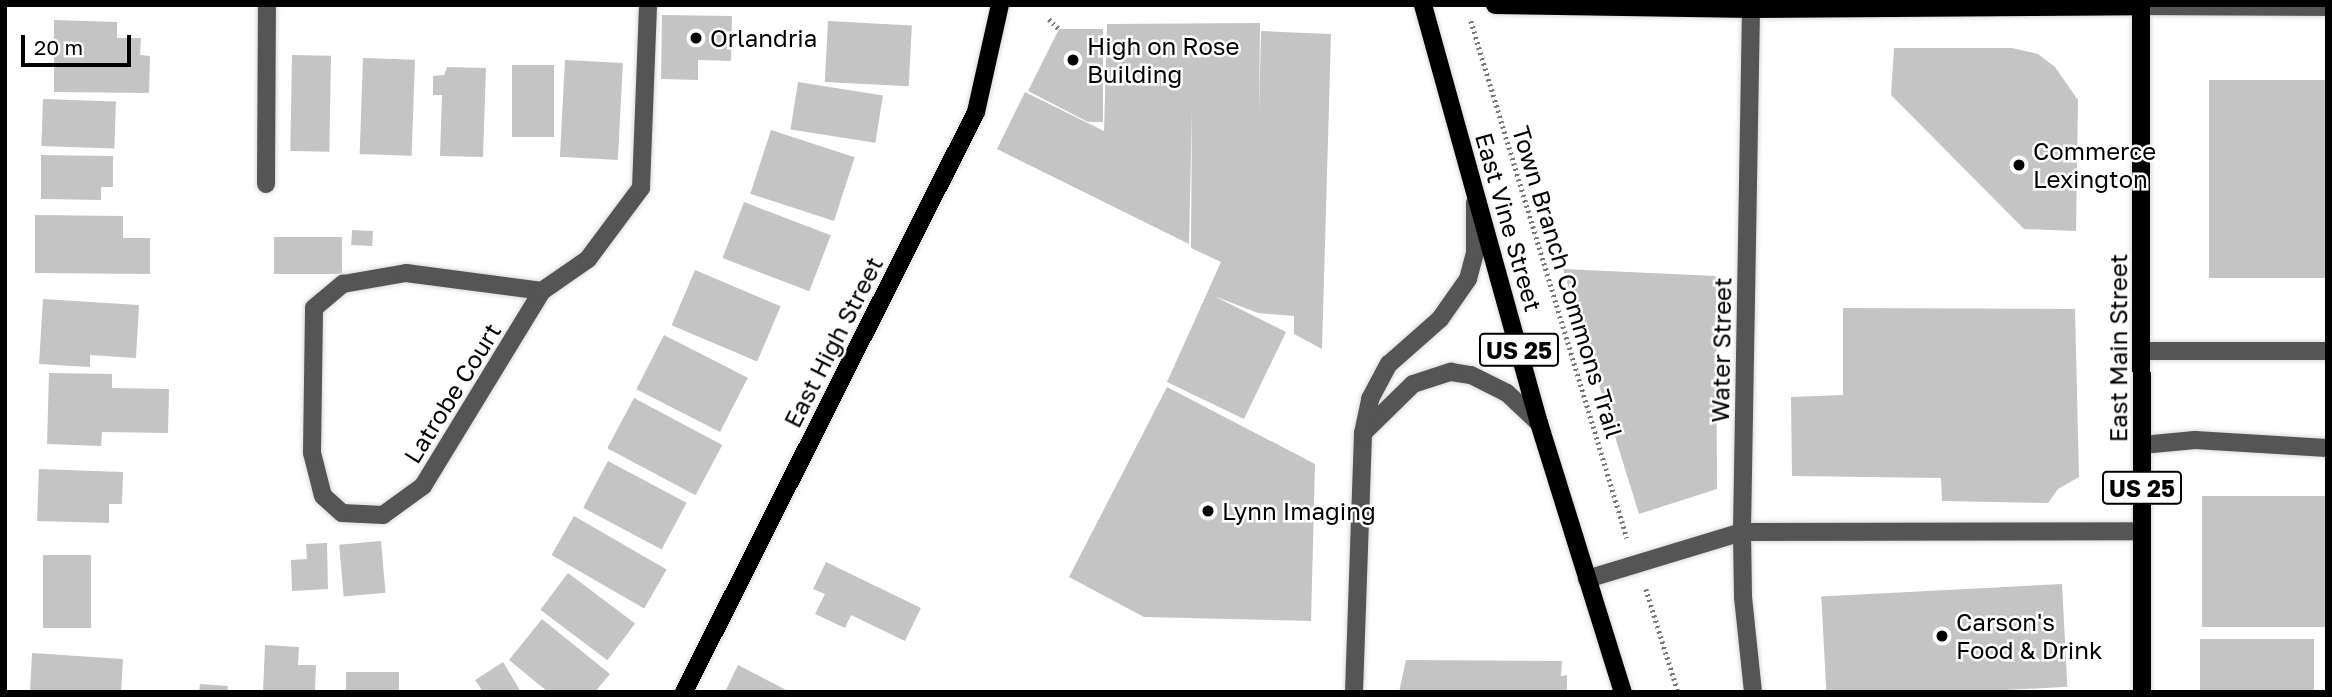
<!DOCTYPE html>
<style>
body{margin:0}
#map{position:relative;width:2332px;height:697px;overflow:hidden;background:#fff;font-family:"Golos Text",sans-serif}
div>[style]{position:absolute}
.building>*{inset:0;background:#c4c4c4;transform-origin:0 0}
.path>*{height:4.5px;margin-top:-2.25px;transform-origin:0;background:repeating-linear-gradient(90deg,#777 0 2px,transparent 0 5.5px)}
.roads{filter:drop-shadow(0 0 2px #dbdbdb) drop-shadow(0 0 2px #dbdbdb)}
.minor>*{height:18px;margin:-9px;padding:0 9px;transform-origin:9px;border-radius:9px;background:#555}
.major>*{height:18px;margin:-9px;padding:0 9px;transform-origin:9px;border-radius:9px;background:#000}
.dots>*{width:19px;height:19px;translate:-50% -50%;box-sizing:border-box;border:4px solid #fff;border-radius:50%}
span{translate:-50% -50%;white-space:nowrap;text-align:center;line-height:1.15;-webkit-text-stroke:5px #fff;paint-order:stroke}
.shield-label span{padding:2px 5px;background:#fff;border:2px solid;border-radius:5px;-webkit-text-stroke-width:0}
.shield-label{font-size:23px;color:#000;font-weight:700}
.poi-label{font-size:24px;color:#000}
.left{translate:0 -50%;text-align:left}
.street-label{font-size:24px;color:#000}
.frame{position:absolute;inset:0;border:7px solid #000;pointer-events:none}
.scale{position:absolute;left:21px;top:35px;width:110px;height:32px;box-sizing:border-box;border:4px solid #000;border-top:0;padding-left:9px;font-size:21px;line-height:24px;white-space:nowrap;color:#000;-webkit-text-stroke:5px #fff;paint-order:stroke}
</style>
<div id="map">
<div class="building">
<i style="clip-path:polygon(662px 15px,732px 16px,731px 61px,698px 60px,698px 80px,661px 79px)"></i>
<i style="clip-path:polygon(54px 20px,117px 22px,117px 38px,141px 38px,140px 55px,150px 56px,149px 93px,54px 92px)"></i>
<i style="left:828px;top:21px;width:84px;height:61px;rotate:3deg"></i>
<i style="clip-path:polygon(1260px 23px,1259px 116px,1261px 31px,1331px 34px,1322px 349px,1294px 334px,1294px 316px,1258px 313px,1214px 296px,1286px 332px,1244px 419px,1167px 382px,1221px 262px,1191px 248px,1192px 107px,1189px 244px,997px 149px,1025px 92px,1104px 131px,1107px 24px)"></i>
<i style="clip-path:polygon(1059px 29px,1103px 29px,1103px 122px,1088px 122px,1028px 91px)"></i>
<i style="clip-path:polygon(1894px 48px,2012px 48px,2038px 54px,2055px 67px,2078px 100px,2076px 231px,2024px 229px,1891px 95px)"></i>
<i style="left:292px;top:55px;width:39px;height:96px;rotate:1deg"></i>
<i style="left:363px;top:58px;width:52px;height:96px;rotate:2deg"></i>
<i style="left:565px;top:60px;width:58px;height:97px;rotate:3deg"></i>
<i style="left:512px;top:65px;width:42px;height:72px"></i>
<i style="clip-path:polygon(447px 67px,486px 68px,483px 157px,440px 156px,442px 95px,433px 95px,433px 76px,444px 75px)"></i>
<i style="left:2209px;top:80px;width:118px;height:198px"></i>
<i style="left:798px;top:82px;width:86px;height:48px;rotate:9deg"></i>
<i style="left:43px;top:99px;width:73px;height:47px;rotate:2deg"></i>
<i style="left:771px;top:130px;width:88px;height:67px;rotate:18deg"></i>
<i style="clip-path:polygon(41px 155px,113px 156px,113px 187px,101px 187px,101px 200px,41px 199px)"></i>
<i style="left:744px;top:202px;width:93px;height:60px;rotate:21deg"></i>
<i style="clip-path:polygon(35px 215px,123px 216px,123px 238px,150px 238px,150px 274px,35px 273px)"></i>
<i style="left:352px;top:230px;width:21px;height:15px;rotate:3deg"></i>
<i style="left:342px;top:237px;width:37px;height:68px;rotate:90deg"></i>
<i style="clip-path:polygon(1563px 269px,1716px 276px,1717px 489px,1639px 514px)"></i>
<i style="left:695px;top:270px;width:93px;height:60px;rotate:23deg"></i>
<i style="clip-path:polygon(43px 299px,139px 305px,136px 358px,90px 355px,90px 367px,39px 364px)"></i>
<i style="clip-path:polygon(1843px 308px,2075px 309px,2079px 477px,2058px 489px,2048px 503px,1942px 501px,1941px 478px,1792px 476px,1791px 397px,1843px 395px)"></i>
<i style="left:664px;top:335px;width:94px;height:61px;rotate:27deg"></i>
<i style="clip-path:polygon(49px 373px,112px 374px,112px 388px,169px 389px,168px 433px,102px 432px,101px 446px,47px 444px)"></i>
<i style="clip-path:polygon(1167px 387px,1315px 464px,1311px 621px,1144px 617px,1069px 577px)"></i>
<i style="left:634px;top:398px;width:100px;height:57px;rotate:28deg"></i>
<i style="left:608px;top:461px;width:89px;height:53px;rotate:28deg"></i>
<i style="clip-path:polygon(39px 469px,123px 472px,122px 504px,109px 504px,109px 523px,37px 521px)"></i>
<i style="left:2327px;top:496px;width:131px;height:125px;rotate:90deg"></i>
<i style="left:574px;top:516px;width:107px;height:45px;rotate:30deg"></i>
<i style="left:381px;top:541px;width:52px;height:42px;rotate:85deg"></i>
<i style="clip-path:polygon(327px 543px,328px 589px,292px 591px,291px 560px,307px 559px,306px 544px)"></i>
<i style="left:43px;top:555px;width:48px;height:73px"></i>
<i style="clip-path:polygon(826px 562px,921px 608px,905px 641px,851px 615px,845px 628px,815px 614px,825px 594px,813px 589px)"></i>
<i style="left:568px;top:573px;width:84px;height:46px;rotate:37deg"></i>
<i style="left:2062px;top:584px;width:103px;height:241px;rotate:87deg"></i>
<i style="clip-path:polygon(542px 619px,610px 674px,595px 692px,548px 692px,509px 660px)"></i>
<i style="left:2200px;top:639px;width:114px;height:51px"></i>
<i style="clip-path:polygon(265px 645px,299px 647px,298px 665px,316px 665px,315px 692px,263px 692px)"></i>
<i style="clip-path:polygon(32px 653px,123px 659px,121px 692px,30px 692px)"></i>
<i style="clip-path:polygon(1406px 660px,1562px 661px,1561px 676px,1567px 675px,1567px 692px,1399px 692px)"></i>
<i style="clip-path:polygon(503px 662px,521px 692px,483px 692px,475px 680px)"></i>
<i style="clip-path:polygon(738px 665px,790px 692px,725px 692px)"></i>
<i style="left:346px;top:672px;width:53px;height:20px"></i>
<i style="clip-path:polygon(200px 684px,228px 686px,227px 692px,199px 692px)"></i>
</div>
<div class="path">
<i style="left:1049px;top:19px;width:14px;rotate:45deg"></i>
<i style="left:1471px;top:21px;width:540px;rotate:73.21deg"></i>
<i style="left:1646px;top:589px;width:108px;rotate:72.7deg"></i>
</div>
<div class="roads">
<div class="minor">
<i style="left:2141px;top:6px;width:186px;rotate:0.3deg"></i>
<i style="left:1751px;top:9px;width:523px;rotate:90.99deg"></i>
<i style="left:1742px;top:532px;width:65px;rotate:89.1deg"></i>
<i style="left:1743px;top:597px;width:96px;rotate:84deg"></i>
<i style="left:266px;top:184px;width:179px;rotate:-89.7deg"></i>
<i style="left:542px;top:291px;width:228px;rotate:121.4deg"></i>
<i style="left:423px;top:486px;width:49px;rotate:144.1deg"></i>
<i style="left:383px;top:515px;width:41px;rotate:-177.2deg"></i>
<i style="left:342px;top:513px;width:25px;rotate:-138deg"></i>
<i style="left:323px;top:496px;width:44px;rotate:-104.3deg"></i>
<i style="left:312px;top:453px;width:145px;rotate:-89.2deg"></i>
<i style="left:314px;top:308px;width:38px;rotate:-40deg"></i>
<i style="left:343px;top:284px;width:64px;rotate:-9.9deg"></i>
<i style="left:406px;top:273px;width:137px;rotate:7.5deg"></i>
<i style="left:542px;top:291px;width:56px;rotate:-34.8deg"></i>
<i style="left:588px;top:259px;width:89px;rotate:-53.3deg"></i>
<i style="left:641px;top:188px;width:183px;rotate:-87.8deg"></i>
<i style="left:2142px;top:351px;width:185px"></i>
<i style="left:1363px;top:433px;width:70px;rotate:-44.4deg"></i>
<i style="left:1413px;top:384px;width:40px;rotate:-18deg"></i>
<i style="left:1451px;top:372px;width:20px;rotate:9deg"></i>
<i style="left:1471px;top:375px;width:40px;rotate:26.6deg"></i>
<i style="left:1507px;top:393px;width:44px;rotate:43.2deg"></i>
<i style="left:2142px;top:445px;width:53px;rotate:-5.4deg"></i>
<i style="left:2195px;top:440px;width:132px;rotate:3.5deg"></i>
<i style="left:1587px;top:579px;width:162px;rotate:-16.9deg"></i>
<i style="left:1742px;top:532px;width:400px;rotate:-0.1deg"></i>
<i style="left:1354px;top:692px;width:259px;rotate:-88deg"></i>
<i style="left:1363px;top:433px;width:35px;rotate:-78deg"></i>
<i style="left:1370px;top:399px;width:40px;rotate:-62deg"></i>
<i style="left:1389px;top:364px;width:68px;rotate:-41.4deg"></i>
<i style="left:1440px;top:319px;width:49px;rotate:-55deg"></i>
<i style="left:1468px;top:279px;width:28px;rotate:-75deg"></i>
<i style="left:1475px;top:252px;width:49px;rotate:-90deg"></i>
</div>
<div class="major">
<i style="left:1423px;top:5px;width:434px;rotate:74.5deg"></i>
<i style="left:1539px;top:423px;width:282px;rotate:72.7deg"></i>
<i style="left:1495px;top:5px;width:256px;rotate:0.9deg"></i>
<i style="left:1751px;top:9px;width:390px;rotate:-0.4deg"></i>
<i style="left:2141px;top:5px;width:687px;rotate:89.92deg"></i>
<i style="left:684px;top:692px;width:649px;rotate:-63.28deg"></i>
<i style="left:976px;top:112px;width:110px;rotate:-77.4deg"></i>
</div>
</div>
<div class="dots">
<i style="left:696px;top:38px;background:#000"></i>
<i style="left:1073px;top:60px;background:#000"></i>
<i style="left:2019px;top:165px;background:#000"></i>
<i style="left:1208px;top:511px;background:#000"></i>
<i style="left:1942px;top:636px;background:#000"></i>
</div>
<div class="shield-label">
<span style="left:1519px;top:350px">US 25</span>
<span style="left:2142px;top:488px">US 25</span>
</div>
<div class="poi-label">
<span class="left" style="left:710px;top:38px">Orlandria</span>
<span class="left" style="left:1087px;top:60px">High on Rose<br>Building</span>
<span class="left" style="left:2033px;top:165px">Commerce<br>Lexington</span>
<span class="left" style="left:1222px;top:511px">Lynn Imaging</span>
<span class="left" style="left:1956px;top:636px">Carson's<br>Food &amp; Drink</span>
</div>
<div class="street-label">
<span style="left:1509px;top:222px;rotate:74deg">East Vine Street</span>
<span style="left:1568px;top:282px;rotate:73deg">Town Branch Commons Trail</span>
<span style="left:833px;top:342px;rotate:-63deg">East High Street</span>
<span style="left:2118px;top:348px;rotate:-90deg">East Main Street</span>
<span style="left:1721px;top:350px;rotate:-89deg">Water Street</span>
<span style="left:452px;top:393px;rotate:-58deg">Latrobe Court</span>
</div>
<div class="frame"></div>
<div class="scale">20 m</div>
</div>
